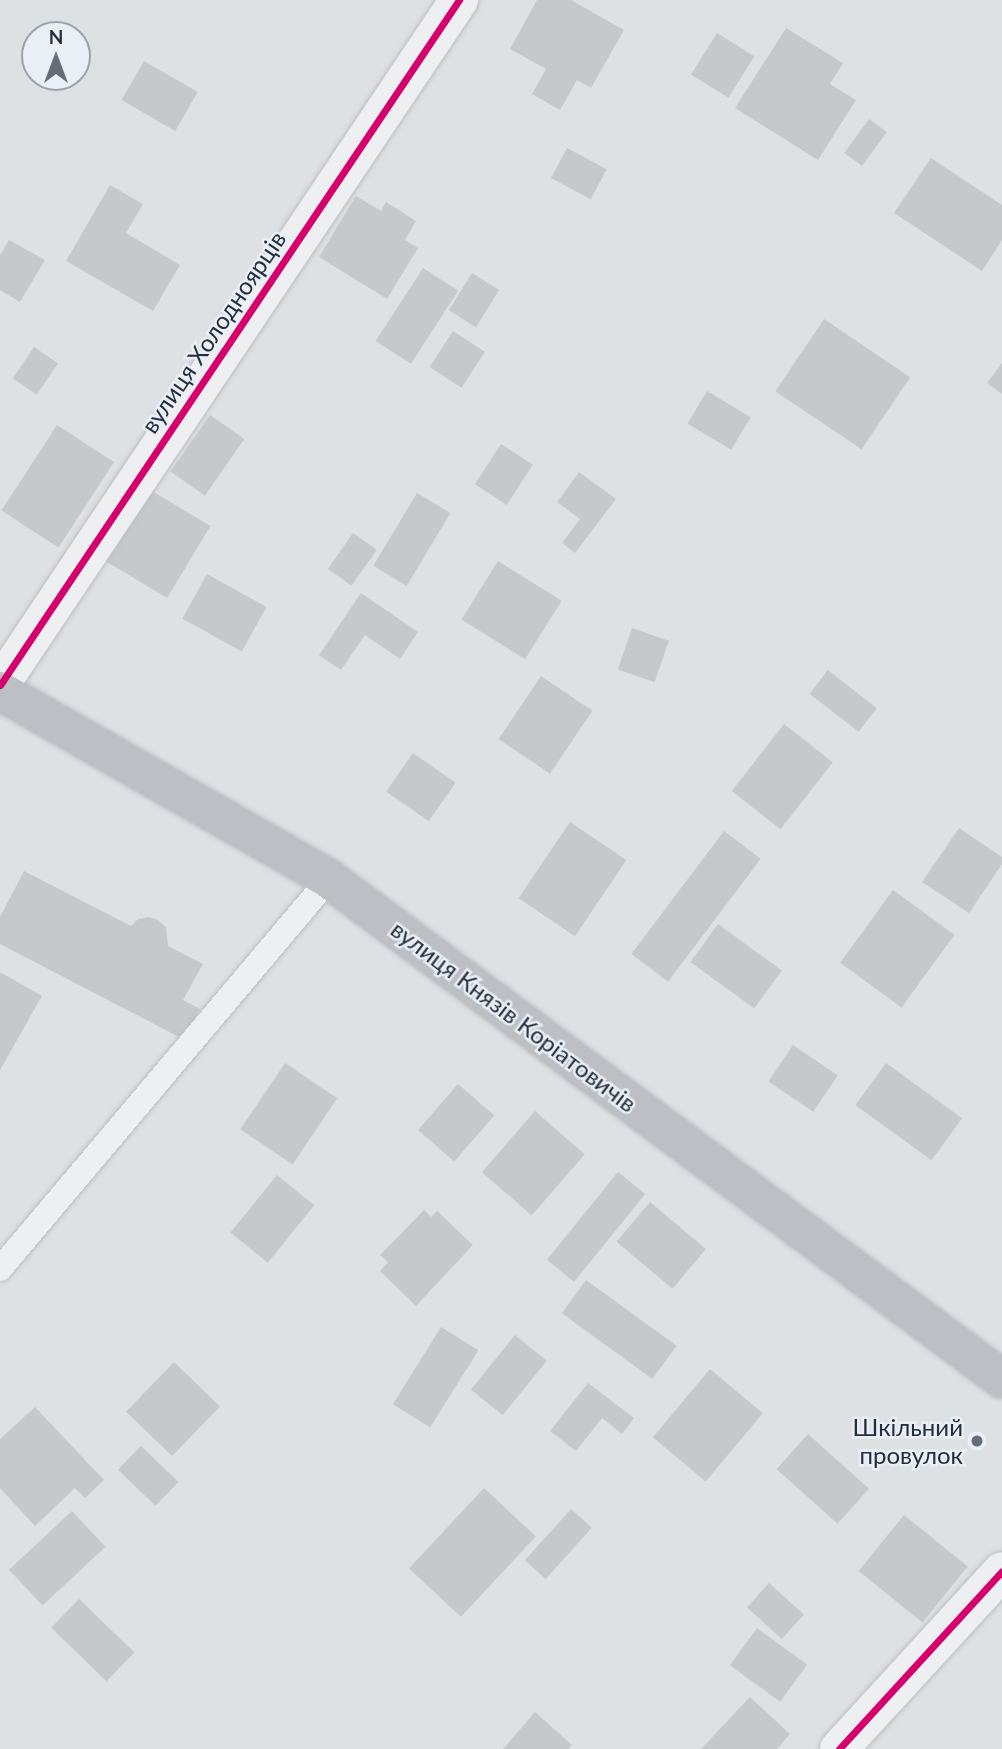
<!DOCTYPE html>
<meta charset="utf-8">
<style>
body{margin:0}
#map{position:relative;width:1002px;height:1749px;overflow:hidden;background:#dee1e4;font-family:Lato,sans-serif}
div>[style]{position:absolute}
.building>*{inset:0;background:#c6c9cc;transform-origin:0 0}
.roads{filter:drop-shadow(0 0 2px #bcbfc2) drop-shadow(0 0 2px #bcbfc2)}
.lane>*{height:24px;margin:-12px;padding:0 12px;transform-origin:12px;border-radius:12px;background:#edeff1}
.street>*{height:38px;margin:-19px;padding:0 19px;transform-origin:19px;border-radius:19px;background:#edeff1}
.secondary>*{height:38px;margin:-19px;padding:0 19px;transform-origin:19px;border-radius:19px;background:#bcc0c4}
.cycleway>*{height:7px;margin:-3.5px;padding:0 3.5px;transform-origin:3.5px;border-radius:3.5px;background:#d6006c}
.dots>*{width:19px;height:19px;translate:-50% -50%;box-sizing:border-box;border:4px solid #eaeff5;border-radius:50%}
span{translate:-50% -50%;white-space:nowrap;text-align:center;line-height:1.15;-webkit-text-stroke:5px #eaeff5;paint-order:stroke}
.street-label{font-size:24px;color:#232f3e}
.poi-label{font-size:24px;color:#232f3e}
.right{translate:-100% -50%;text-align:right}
.north{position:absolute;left:21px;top:21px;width:70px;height:70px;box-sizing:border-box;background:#eaeff5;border:2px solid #9aa2ac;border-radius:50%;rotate:0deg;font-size:19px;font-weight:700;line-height:28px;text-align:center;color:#232f3e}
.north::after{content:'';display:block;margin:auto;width:24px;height:32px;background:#646d78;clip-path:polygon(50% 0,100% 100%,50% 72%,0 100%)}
</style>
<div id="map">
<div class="building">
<i style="clip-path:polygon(537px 0,571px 0,624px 30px,591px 88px,577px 80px,560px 110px,532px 94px,546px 69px,510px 49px)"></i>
<i style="clip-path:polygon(786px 28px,843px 63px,830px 84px,856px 100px,818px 160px,735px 108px)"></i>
<i style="left:717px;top:33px;width:44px;height:49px;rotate:32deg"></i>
<i style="left:144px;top:61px;width:62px;height:45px;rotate:30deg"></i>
<i style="left:869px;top:119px;width:22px;height:42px;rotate:36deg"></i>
<i style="left:567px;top:148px;width:45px;height:34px;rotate:28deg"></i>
<i style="clip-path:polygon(931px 158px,1002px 205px,1002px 240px,982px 271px,894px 213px)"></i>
<i style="clip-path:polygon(110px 185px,143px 204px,126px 233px,180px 265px,153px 311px,66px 261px)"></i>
<i style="clip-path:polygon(356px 196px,381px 211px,386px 202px,416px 221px,405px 240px,418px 248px,387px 299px,319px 257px)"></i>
<i style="clip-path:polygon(9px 240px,45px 260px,20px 302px,0 290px,0 255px)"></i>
<i style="left:423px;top:268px;width:42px;height:87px;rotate:33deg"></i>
<i style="left:472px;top:273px;width:32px;height:44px;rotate:32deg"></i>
<i style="left:824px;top:319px;width:104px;height:87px;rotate:34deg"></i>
<i style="left:453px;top:331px;width:38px;height:43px;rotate:33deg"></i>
<i style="left:34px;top:347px;width:29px;height:38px;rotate:34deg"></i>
<i style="clip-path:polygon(1002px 363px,1002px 394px,987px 383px)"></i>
<i style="left:707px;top:391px;width:51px;height:38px;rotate:31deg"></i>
<i style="left:210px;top:415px;width:42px;height:69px;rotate:35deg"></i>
<i style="left:57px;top:425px;width:68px;height:102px;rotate:33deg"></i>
<i style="left:501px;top:444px;width:38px;height:48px;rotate:33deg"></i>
<i style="clip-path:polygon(579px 472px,616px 499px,575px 553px,562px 543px,580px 519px,557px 502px)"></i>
<i style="left:147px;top:488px;width:74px;height:84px;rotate:31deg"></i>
<i style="left:417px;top:493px;width:39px;height:85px;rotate:31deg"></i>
<i style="left:353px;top:533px;width:29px;height:44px;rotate:35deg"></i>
<i style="left:498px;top:561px;width:75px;height:69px;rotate:32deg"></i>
<i style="left:207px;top:574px;width:68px;height:51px;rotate:29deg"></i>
<i style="clip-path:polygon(361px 593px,418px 632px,400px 659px,365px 635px,341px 670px,319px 655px)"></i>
<i style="left:632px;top:628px;width:39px;height:44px;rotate:19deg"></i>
<i style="left:828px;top:670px;width:62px;height:30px;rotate:38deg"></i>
<i style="left:541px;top:676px;width:62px;height:76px;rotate:34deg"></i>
<i style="left:784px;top:724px;width:62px;height:85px;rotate:38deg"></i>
<i style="left:413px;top:753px;width:52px;height:47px;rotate:35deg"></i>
<i style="left:570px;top:822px;width:68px;height:92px;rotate:34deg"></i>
<i style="clip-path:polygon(959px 828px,1002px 857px,1002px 864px,969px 913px,922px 882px)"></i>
<i style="left:724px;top:831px;width:46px;height:154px;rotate:37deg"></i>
<i style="clip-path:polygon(24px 871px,131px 926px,138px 919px,149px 917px,158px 920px,166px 927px,168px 946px,203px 964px,183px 1000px,200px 1009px,183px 1039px,0 944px,0 917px)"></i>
<i style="left:893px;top:890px;width:76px;height:90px;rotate:36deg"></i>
<i style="left:718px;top:924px;width:79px;height:47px;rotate:36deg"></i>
<i style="clip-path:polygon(0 972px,42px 996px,0 1070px)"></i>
<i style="left:793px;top:1045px;width:54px;height:44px;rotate:34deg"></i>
<i style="left:285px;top:1063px;width:63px;height:80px;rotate:34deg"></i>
<i style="left:886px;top:1063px;width:94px;height:52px;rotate:36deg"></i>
<i style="left:458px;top:1084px;width:48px;height:61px;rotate:41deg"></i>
<i style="left:535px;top:1111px;width:66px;height:81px;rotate:41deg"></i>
<i style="left:618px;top:1172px;width:35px;height:113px;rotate:39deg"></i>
<i style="left:277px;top:1175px;width:48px;height:74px;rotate:39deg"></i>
<i style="left:650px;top:1202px;width:73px;height:52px;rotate:40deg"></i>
<i style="clip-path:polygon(424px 1210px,431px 1217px,437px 1211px,473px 1245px,416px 1306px,380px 1271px,388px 1262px,380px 1255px)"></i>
<i style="left:586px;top:1280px;width:112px;height:41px;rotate:36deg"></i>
<i style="left:441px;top:1327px;width:44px;height:91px;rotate:32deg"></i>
<i style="left:515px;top:1335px;width:41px;height:70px;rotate:39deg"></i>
<i style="left:174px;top:1362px;width:64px;height:69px;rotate:44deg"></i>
<i style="left:710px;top:1369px;width:69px;height:89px;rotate:40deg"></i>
<i style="clip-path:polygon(588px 1383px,634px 1418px,622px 1434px,602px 1418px,576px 1451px,550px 1431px)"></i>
<i style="clip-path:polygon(35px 1407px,104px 1480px,85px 1498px,75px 1488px,35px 1526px,0 1488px,0 1439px)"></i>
<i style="left:808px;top:1434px;width:82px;height:47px;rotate:42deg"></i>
<i style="left:141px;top:1446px;width:52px;height:33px;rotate:44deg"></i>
<i style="left:484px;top:1488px;width:71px;height:110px;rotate:43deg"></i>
<i style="left:571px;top:1509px;width:28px;height:69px;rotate:42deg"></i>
<i style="left:72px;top:1511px;width:49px;height:86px;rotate:47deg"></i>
<i style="left:904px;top:1515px;width:82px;height:72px;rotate:39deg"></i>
<i style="left:769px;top:1583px;width:47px;height:33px;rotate:42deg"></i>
<i style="left:79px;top:1599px;width:77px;height:40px;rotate:44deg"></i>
<i style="left:757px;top:1628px;width:62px;height:46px;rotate:36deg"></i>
<i style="clip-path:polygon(750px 1697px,790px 1734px,777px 1749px,701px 1749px)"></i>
<i style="clip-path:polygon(535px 1712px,572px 1745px,568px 1749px,503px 1749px)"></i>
</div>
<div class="roads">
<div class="lane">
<i style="left:0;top:1269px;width:510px;rotate:-49.85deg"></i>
</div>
<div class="street">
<i style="left:0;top:685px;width:825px;rotate:-56.18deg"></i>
<i style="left:839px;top:1749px;width:241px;rotate:-47.5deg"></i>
</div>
<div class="secondary">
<i style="left:0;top:691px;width:379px;rotate:29.7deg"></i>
<i style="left:329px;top:879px;width:838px;rotate:36.61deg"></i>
</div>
</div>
<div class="cycleway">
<i style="left:0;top:685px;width:825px;rotate:-56.18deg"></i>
<i style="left:839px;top:1749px;width:241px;rotate:-47.5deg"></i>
</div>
<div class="dots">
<i style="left:977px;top:1441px;background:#646d78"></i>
</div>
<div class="street-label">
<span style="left:213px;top:332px;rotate:-56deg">вулиця Холодноярців</span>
<span style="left:514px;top:1016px;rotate:37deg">вулиця Князів Коріатовичів</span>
</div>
<div class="poi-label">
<span class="right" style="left:963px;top:1441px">Шкільний<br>провулок</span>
</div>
<div class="north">N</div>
</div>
